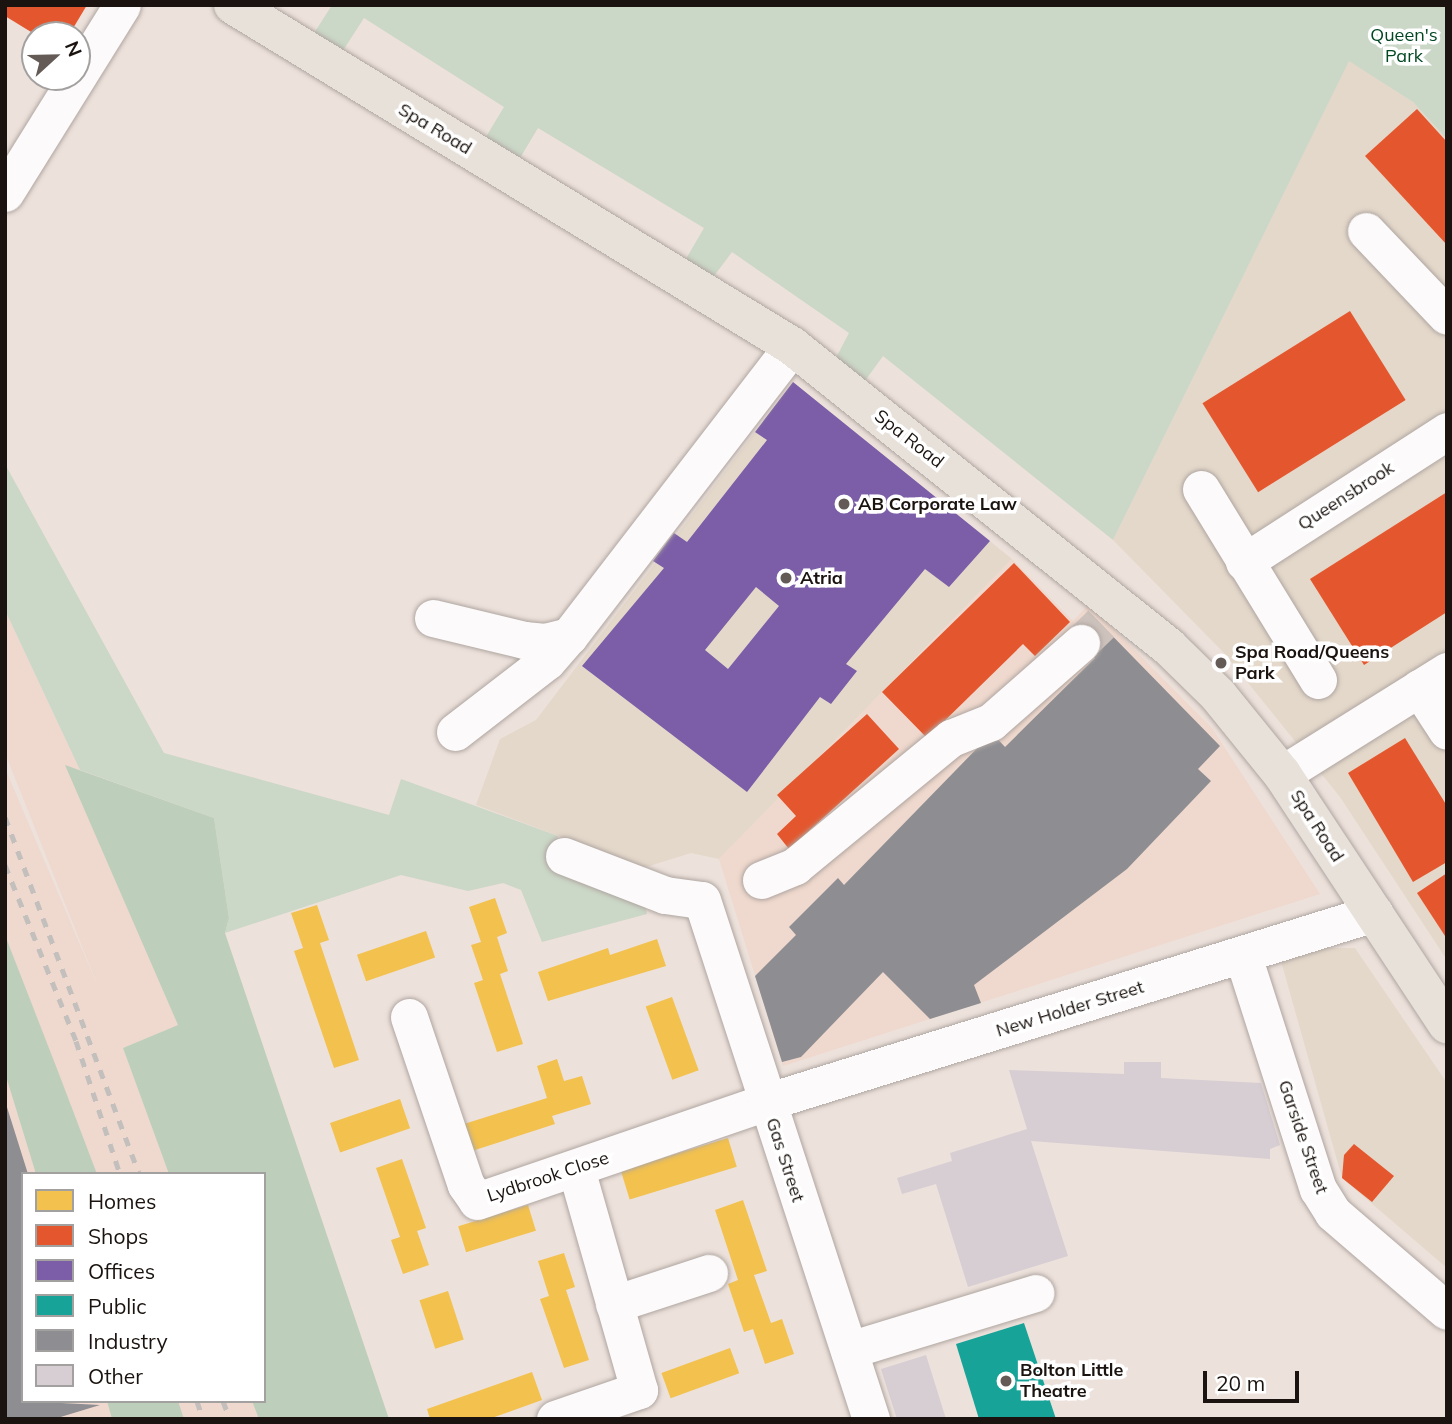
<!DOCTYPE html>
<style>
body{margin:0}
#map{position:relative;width:1452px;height:1424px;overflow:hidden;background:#ede1db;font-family:Mulish,sans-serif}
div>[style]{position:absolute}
.commercial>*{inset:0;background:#e4d8ca}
.built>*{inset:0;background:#efd8cd}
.green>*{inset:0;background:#cbd7c7}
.forest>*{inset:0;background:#bdceba}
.homes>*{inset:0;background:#f2c14e;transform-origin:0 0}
.shops>*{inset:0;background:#e4572e;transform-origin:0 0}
.offices>*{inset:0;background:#7b5ea7}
.public>*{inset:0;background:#17a398}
.industry>*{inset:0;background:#8d8d92}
.building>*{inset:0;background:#d6ced3}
.minor-tunnel>*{height:37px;margin-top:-18.5px;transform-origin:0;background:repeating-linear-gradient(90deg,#cdc2bc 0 37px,transparent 0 55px)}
.roads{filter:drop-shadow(0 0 2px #afa6a1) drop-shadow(0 0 2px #afa6a1)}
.minor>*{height:37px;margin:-18.5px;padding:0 18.5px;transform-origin:18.5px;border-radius:18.5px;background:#fcfafa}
.major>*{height:38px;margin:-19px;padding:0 19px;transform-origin:19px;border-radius:19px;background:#e7e1da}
.rail>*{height:5px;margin-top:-2.5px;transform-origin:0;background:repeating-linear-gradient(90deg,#c2bfbd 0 9px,transparent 0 18px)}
.dots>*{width:19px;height:19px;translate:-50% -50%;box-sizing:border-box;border:4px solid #fff;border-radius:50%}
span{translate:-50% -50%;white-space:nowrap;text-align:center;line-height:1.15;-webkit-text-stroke:7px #fff;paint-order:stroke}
.park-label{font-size:18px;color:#014721}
.street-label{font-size:18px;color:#1a130f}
.poi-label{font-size:18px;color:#1a130f;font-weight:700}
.left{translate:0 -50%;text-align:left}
.frame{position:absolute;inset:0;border:7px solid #1a130f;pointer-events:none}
.legend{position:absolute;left:21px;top:1172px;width:245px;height:231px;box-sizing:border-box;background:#fff;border:2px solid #a3a19f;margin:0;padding:9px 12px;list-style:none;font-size:21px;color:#1a130f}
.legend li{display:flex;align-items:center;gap:14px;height:35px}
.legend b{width:35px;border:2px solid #a3a19f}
.north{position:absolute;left:21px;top:21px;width:70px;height:70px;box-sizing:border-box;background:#fff;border:2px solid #a3a19f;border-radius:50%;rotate:68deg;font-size:19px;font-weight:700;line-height:28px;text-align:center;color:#1a130f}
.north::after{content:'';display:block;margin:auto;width:24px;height:32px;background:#645b56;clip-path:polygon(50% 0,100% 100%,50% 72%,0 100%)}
.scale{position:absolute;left:1203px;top:1371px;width:96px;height:32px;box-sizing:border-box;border:4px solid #1a130f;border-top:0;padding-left:9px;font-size:21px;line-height:24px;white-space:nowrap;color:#1a130f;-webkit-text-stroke:5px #fff;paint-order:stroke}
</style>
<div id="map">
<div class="commercial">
<i style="clip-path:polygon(1349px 60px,1413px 102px,1447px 139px,1447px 960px,1340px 797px,1224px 653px,1113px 540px)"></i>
<i style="clip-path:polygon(793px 382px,1012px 559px,719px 859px,691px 853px,643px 868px,476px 805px,500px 739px,536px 720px)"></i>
<i style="clip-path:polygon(1320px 948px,1355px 948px,1447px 1083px,1447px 1268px,1342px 1178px,1281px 961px)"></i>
</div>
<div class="built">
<i style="clip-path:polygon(1012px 559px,1073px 621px,1089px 604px,1212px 728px,1320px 894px,783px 1066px,719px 859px)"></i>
<i style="clip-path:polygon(5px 610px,80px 770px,66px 766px,178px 1025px,123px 1048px,169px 1174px,97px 1174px,5px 935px,5px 768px,101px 994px,5px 753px)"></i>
<i style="clip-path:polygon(5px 1073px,36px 1174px,23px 1174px,23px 1401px,107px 1401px,112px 1419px,5px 1419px)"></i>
<i style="clip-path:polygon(178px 1401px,252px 1401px,259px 1419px,184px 1419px)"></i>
</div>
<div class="green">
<i style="clip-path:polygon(332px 5px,1447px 5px,1447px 139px,1413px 102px,1349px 61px,1113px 540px,883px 356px,854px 396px,827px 375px,849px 333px,732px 252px,702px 292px,676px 276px,704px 228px,538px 128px,514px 168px,481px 145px,504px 107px,364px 18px,333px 66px,304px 49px)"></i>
<i style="clip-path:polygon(5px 464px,164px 753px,389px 815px,401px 779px,558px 836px,551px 864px,644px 902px,647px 914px,542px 942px,521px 890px,503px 883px,468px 891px,401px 875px,225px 933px,229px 918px,214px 818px,80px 770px,5px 610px)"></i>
</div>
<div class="forest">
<i style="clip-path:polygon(65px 765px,214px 818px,229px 918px,225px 933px,389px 1419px,259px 1419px,252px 1401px,264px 1401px,264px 1174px,169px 1174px,123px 1048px,178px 1025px)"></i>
<i style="clip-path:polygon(5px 935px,59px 1074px,97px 1174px,36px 1174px,5px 1073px)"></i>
<i style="clip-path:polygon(107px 1401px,178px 1401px,184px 1419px,112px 1419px)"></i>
</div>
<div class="homes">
<i style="clip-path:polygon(495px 898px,507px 933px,497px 937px,508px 971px,500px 974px,523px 1044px,497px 1052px,474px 983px,483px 980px,471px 945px,481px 942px,469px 907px)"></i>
<i style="clip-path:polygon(317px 905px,329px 940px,320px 943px,359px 1060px,334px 1068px,294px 951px,303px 948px,291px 913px)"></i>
<i style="left:426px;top:931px;width:28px;height:73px;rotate:71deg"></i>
<i style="clip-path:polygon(657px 939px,666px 966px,548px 1001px,538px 972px,608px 948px,610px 955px)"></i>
<i style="left:672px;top:997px;width:78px;height:28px;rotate:70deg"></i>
<i style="clip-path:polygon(557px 1059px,564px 1081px,582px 1076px,591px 1104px,552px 1116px,555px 1124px,472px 1151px,464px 1124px,547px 1098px,537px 1066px)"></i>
<i style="left:400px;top:1099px;width:31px;height:74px;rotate:71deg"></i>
<i style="left:728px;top:1138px;width:30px;height:112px;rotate:73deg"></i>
<i style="clip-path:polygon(402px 1159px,426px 1228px,417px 1231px,429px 1265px,403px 1274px,391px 1240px,400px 1237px,376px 1168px)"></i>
<i style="clip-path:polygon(743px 1200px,767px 1271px,754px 1275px,771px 1323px,782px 1319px,794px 1354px,765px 1364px,753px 1329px,744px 1332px,728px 1284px,738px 1280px,715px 1210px)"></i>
<i style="left:528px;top:1205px;width:27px;height:73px;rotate:73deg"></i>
<i style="clip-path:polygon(564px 1253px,575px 1287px,566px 1290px,589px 1360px,564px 1368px,540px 1299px,549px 1296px,538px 1261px)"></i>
<i style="left:448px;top:1291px;width:51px;height:30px;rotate:72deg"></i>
<i style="left:730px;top:1348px;width:27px;height:73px;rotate:70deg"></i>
<i style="clip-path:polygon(532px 1372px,542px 1400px,489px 1419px,430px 1419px,427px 1409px)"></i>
</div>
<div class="shops">
<i style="clip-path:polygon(5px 5px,87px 5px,69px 35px,36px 35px,5px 16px)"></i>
<i style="clip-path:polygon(1417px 109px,1447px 142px,1447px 245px,1365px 156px)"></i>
<i style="left:1350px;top:311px;width:105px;height:174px;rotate:58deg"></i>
<i style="clip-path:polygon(1447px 492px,1447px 612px,1364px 665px,1310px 579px)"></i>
<i style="clip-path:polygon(1014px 563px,1070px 622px,1035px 656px,1023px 644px,927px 738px,882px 692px)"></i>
<i style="clip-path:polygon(867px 714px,899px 749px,789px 849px,777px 834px,796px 816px,777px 795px)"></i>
<i style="clip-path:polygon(1405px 738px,1447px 806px,1447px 862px,1413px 882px,1348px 773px)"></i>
<i style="clip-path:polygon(1447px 873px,1447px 939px,1417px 893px)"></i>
<i style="clip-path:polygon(1354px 1144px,1394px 1176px,1372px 1202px,1342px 1178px,1344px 1155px)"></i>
</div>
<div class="offices">
<i style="clip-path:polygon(evenodd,793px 382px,990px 541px,949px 587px,925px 569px,846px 664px,857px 671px,831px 704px,820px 697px,747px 792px,582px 666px,664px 568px,653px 561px,674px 533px,687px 542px,767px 440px,755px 432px,793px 382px,756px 587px,779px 606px,728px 669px,705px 650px,756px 587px)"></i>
</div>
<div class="public">
<i style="clip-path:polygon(1024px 1323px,1056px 1419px,979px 1419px,956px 1344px)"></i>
</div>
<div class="industry">
<i style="clip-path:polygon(1090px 613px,1220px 746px,1198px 769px,1211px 781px,1127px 869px,974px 985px,981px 1003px,930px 1019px,883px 972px,801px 1057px,782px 1062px,755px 976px,796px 935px,789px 927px,838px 878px,844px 885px,992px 733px,1005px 747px,1095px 658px,1071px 632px)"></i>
<i style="clip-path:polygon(6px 1104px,28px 1174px,23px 1174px,23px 1401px,100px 1405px,54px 1419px,5px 1419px)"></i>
</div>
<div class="building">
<i style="clip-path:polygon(1124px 1062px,1161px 1062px,1161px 1078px,1261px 1083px,1280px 1145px,1270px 1149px,1270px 1159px,1031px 1141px,1068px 1256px,968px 1287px,936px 1184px,902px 1194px,897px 1178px,952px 1161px,950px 1153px,1027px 1129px,1009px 1070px,1124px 1074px)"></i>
<i style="clip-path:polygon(926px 1355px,946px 1419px,897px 1419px,881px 1369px)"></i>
</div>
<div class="minor-tunnel">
<i style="left:1081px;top:643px;width:28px;rotate:-44deg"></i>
</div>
<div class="roads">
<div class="minor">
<i style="left:5px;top:193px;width:221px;rotate:-58.1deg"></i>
<i style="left:1366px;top:231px;width:117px;rotate:46.4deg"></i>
<i style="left:1201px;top:489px;width:224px;rotate:58.5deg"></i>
<i style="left:1244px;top:562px;width:242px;rotate:-32.8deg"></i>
<i style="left:433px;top:618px;width:94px;rotate:13.6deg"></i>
<i style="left:524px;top:640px;width:21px;rotate:5deg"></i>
<i style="left:545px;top:642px;width:25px;rotate:-14deg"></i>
<i style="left:1419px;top:688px;width:51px;rotate:56.9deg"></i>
<i style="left:455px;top:732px;width:116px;rotate:-37.7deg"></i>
<i style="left:547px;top:661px;width:33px;rotate:-49deg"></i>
<i style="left:569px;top:636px;width:366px;rotate:-52.4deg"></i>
<i style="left:1282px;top:774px;width:195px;rotate:-32deg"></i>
<i style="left:564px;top:856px;width:108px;rotate:21.1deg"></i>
<i style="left:665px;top:895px;width:37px;rotate:8deg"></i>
<i style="left:702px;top:900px;width:546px;rotate:71.96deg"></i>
<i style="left:761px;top:880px;width:37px;rotate:-22deg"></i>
<i style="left:795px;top:866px;width:202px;rotate:-39.4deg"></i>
<i style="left:951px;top:738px;width:43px;rotate:-21.8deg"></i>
<i style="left:991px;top:722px;width:120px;rotate:-41.3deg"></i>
<i style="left:1243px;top:956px;width:245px;rotate:72.2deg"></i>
<i style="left:1318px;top:1189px;width:28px;rotate:58deg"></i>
<i style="left:1333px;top:1213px;width:150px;rotate:40.7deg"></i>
<i style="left:409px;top:1017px;width:177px;rotate:71.3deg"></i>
<i style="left:466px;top:1185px;width:19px;rotate:55deg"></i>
<i style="left:477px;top:1201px;width:305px;rotate:-18.9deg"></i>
<i style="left:766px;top:1102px;width:637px;rotate:-17.27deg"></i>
<i style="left:614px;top:1304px;width:100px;rotate:-18.1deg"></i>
<i style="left:849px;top:1350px;width:195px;rotate:-17deg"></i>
<i style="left:555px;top:1419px;width:89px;rotate:-19deg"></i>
<i style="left:639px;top:1390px;width:230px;rotate:-105.9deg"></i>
</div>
<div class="major">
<i style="left:233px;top:5px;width:655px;rotate:31.38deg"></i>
<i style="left:792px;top:346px;width:482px;rotate:38.6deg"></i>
<i style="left:1169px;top:647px;width:69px;rotate:44.4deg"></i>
<i style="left:1218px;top:695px;width:102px;rotate:51deg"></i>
<i style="left:1282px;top:774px;width:300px;rotate:56.6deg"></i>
</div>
</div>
<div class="rail">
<i style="left:5px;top:817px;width:381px;rotate:69.4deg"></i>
<i style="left:5px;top:865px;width:190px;rotate:68deg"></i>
<i style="left:76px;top:1041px;width:140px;rotate:71.7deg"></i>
<i style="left:197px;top:1401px;width:19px;rotate:72deg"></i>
<i style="left:223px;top:1401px;width:19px;rotate:69deg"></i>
</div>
<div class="dots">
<i style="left:844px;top:504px;background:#645b56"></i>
<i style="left:786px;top:578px;background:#645b56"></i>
<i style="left:1221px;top:663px;background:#645b56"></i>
<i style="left:1006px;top:1381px;background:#645b56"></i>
</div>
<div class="park-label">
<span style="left:1404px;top:46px">Queen's<br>Park</span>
</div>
<div class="street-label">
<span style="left:435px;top:129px;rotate:31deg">Spa Road</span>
<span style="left:909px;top:439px;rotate:38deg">Spa Road</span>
<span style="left:1346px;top:496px;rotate:-33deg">Queensbrook</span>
<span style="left:1317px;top:826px;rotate:57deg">Spa Road</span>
<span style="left:1070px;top:1009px;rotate:-17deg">New Holder Street</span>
<span style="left:1303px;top:1137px;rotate:71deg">Garside Street</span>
<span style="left:785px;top:1160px;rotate:72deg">Gas Street</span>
<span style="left:548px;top:1177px;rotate:-18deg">Lydbrook Close</span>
</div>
<div class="poi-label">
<span class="left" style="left:858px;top:504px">AB Corporate Law</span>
<span class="left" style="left:800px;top:578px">Atria</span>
<span class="left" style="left:1235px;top:663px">Spa Road/Queens<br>Park</span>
<span class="left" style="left:1020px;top:1381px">Bolton Little<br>Theatre</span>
</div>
<div class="frame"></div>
<ul class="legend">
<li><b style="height:19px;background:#f2c14e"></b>Homes</li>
<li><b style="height:19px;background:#e4572e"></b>Shops</li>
<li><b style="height:19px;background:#7b5ea7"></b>Offices</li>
<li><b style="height:19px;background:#17a398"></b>Public</li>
<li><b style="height:19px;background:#8d8d92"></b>Industry</li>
<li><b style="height:19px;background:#d6ced3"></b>Other</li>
</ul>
<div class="north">N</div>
<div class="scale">20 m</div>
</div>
